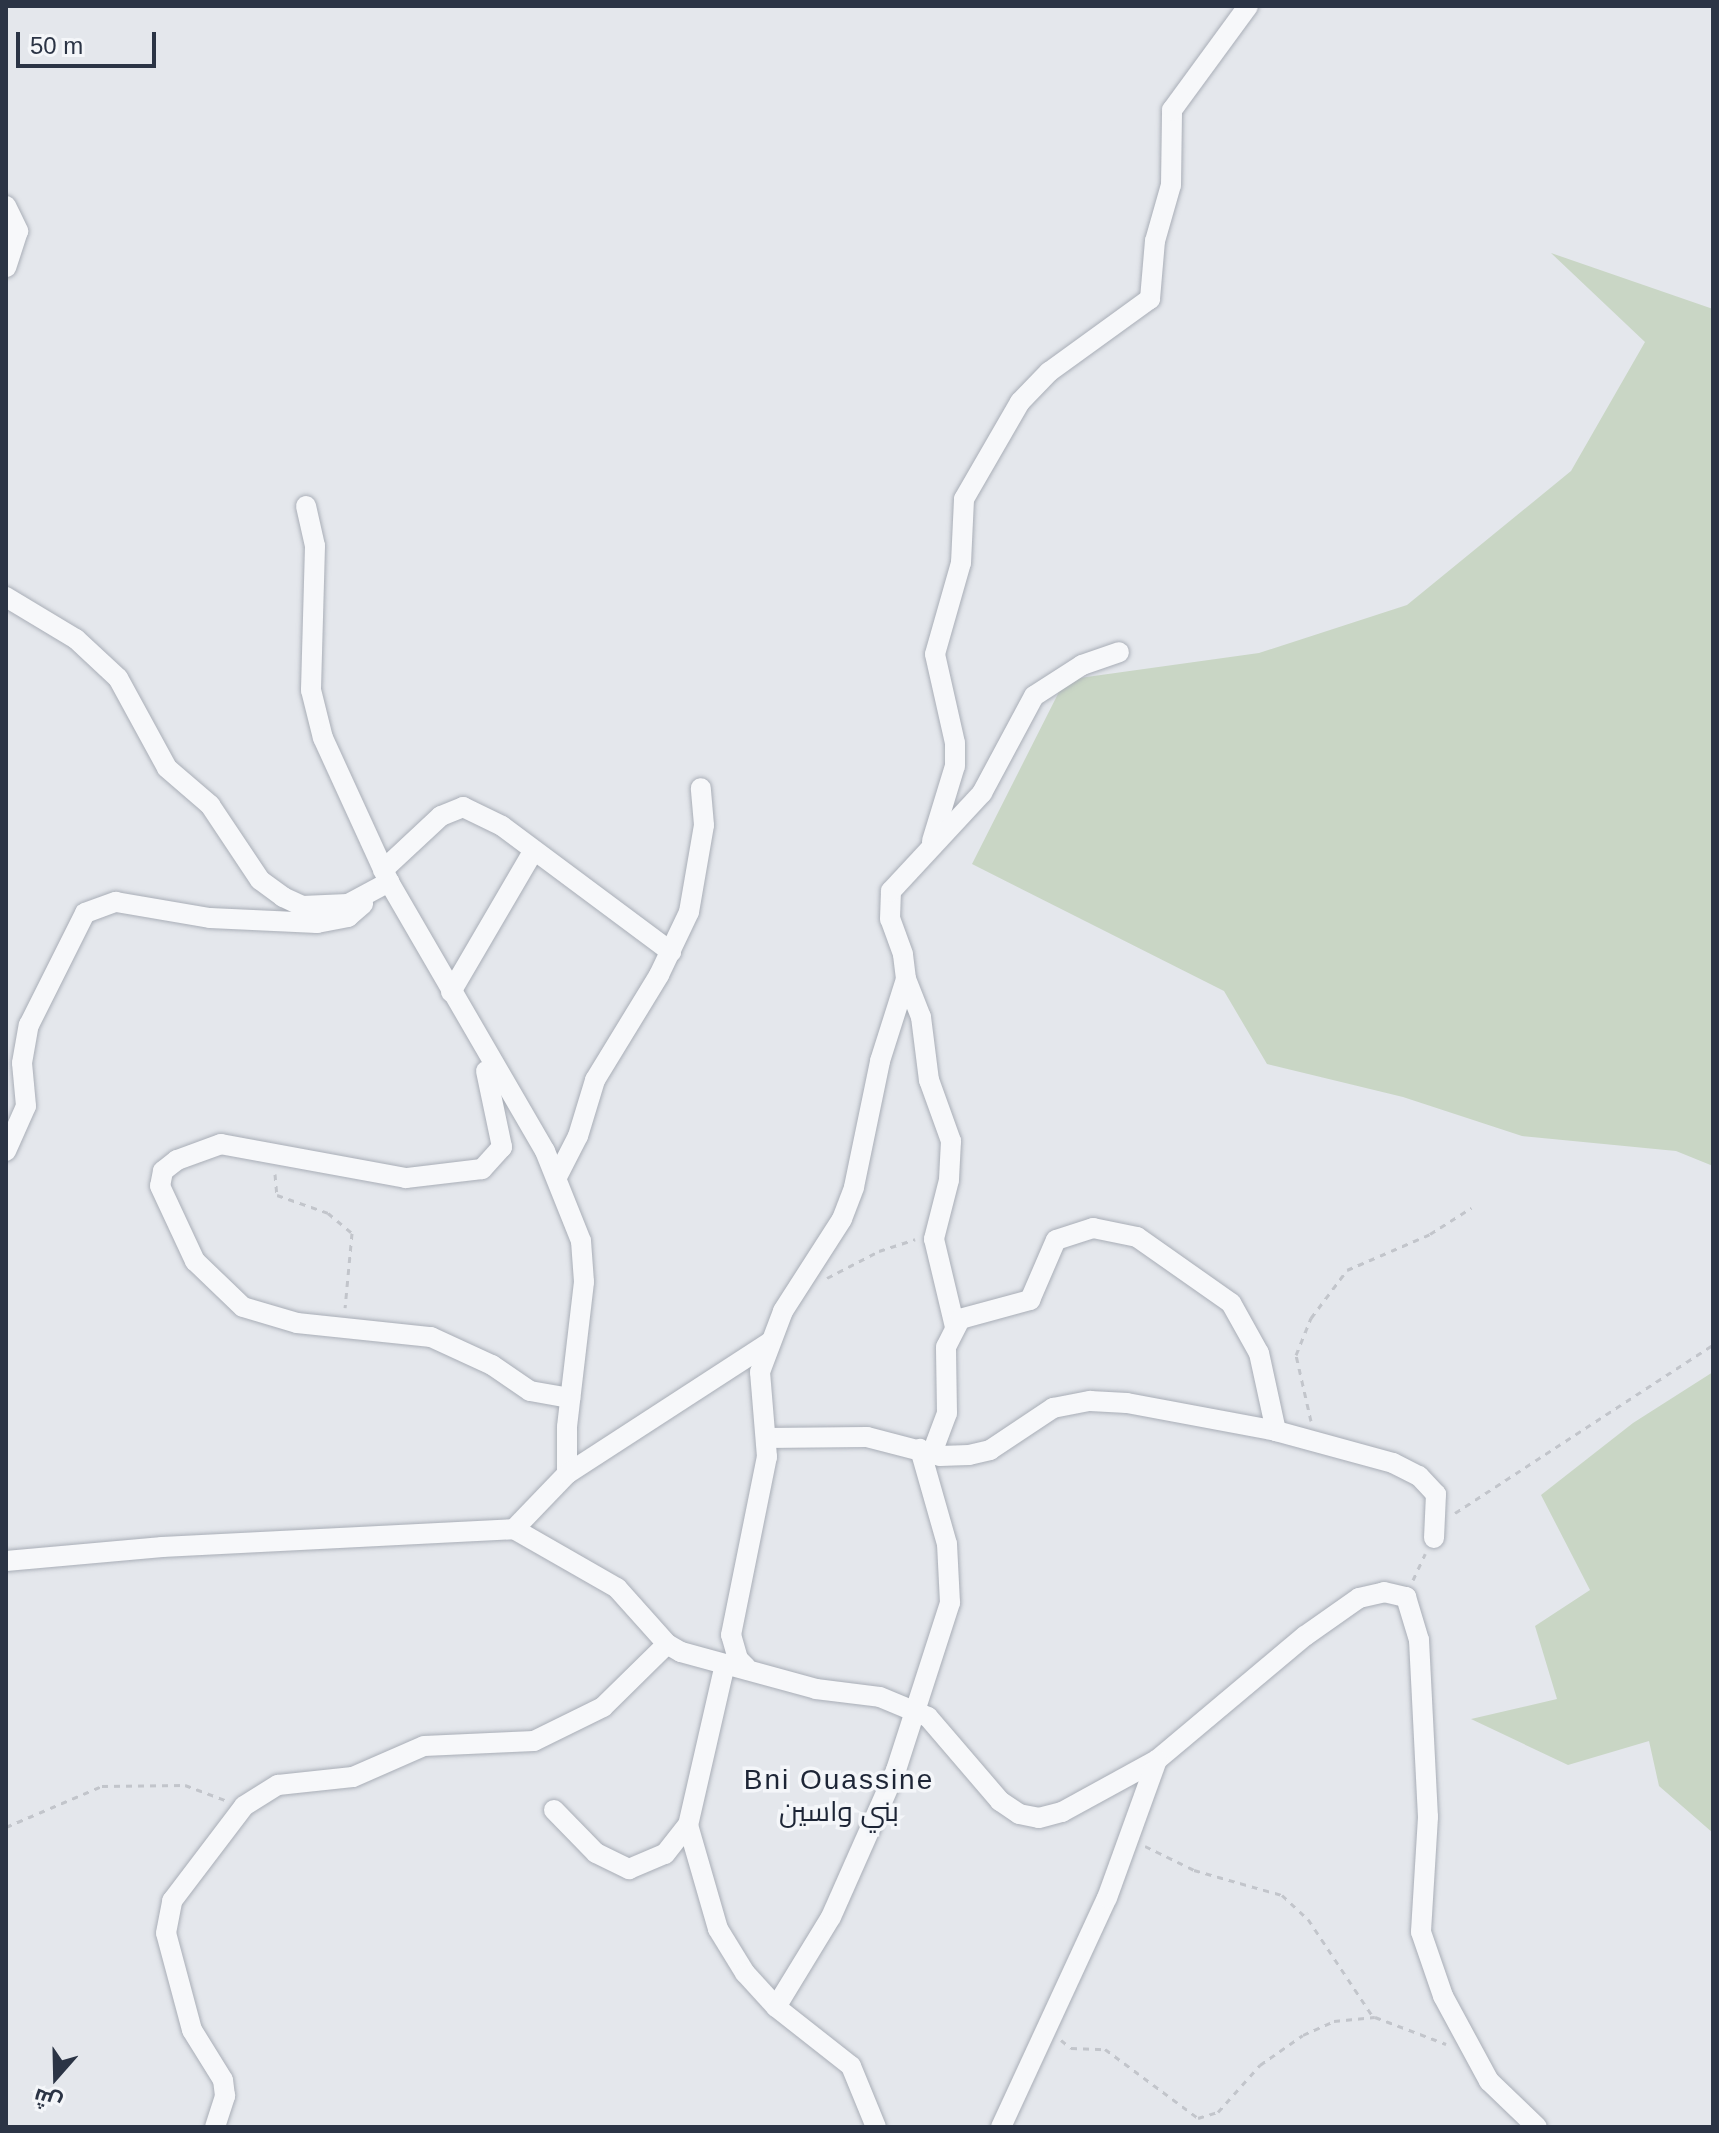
<!DOCTYPE html>
<meta charset="utf-8">
<style>
body{margin:0}
#map{position:relative;width:1719px;height:2133px;overflow:hidden;background:#e4e7ec;font-family:Arial,Cairo,sans-serif}
div>[style]{position:absolute}
.green>*{inset:0;background:#c9d6c5}
.path>*{height:3px;margin-top:-1.5px;transform-origin:0;background:repeating-linear-gradient(90deg,#c2c5cb 0 6px,transparent 0 12px)}
.roads{filter:drop-shadow(0 0 2px #a9aeb7) drop-shadow(0 0 2px #a9aeb7)}
.minor>*{height:20px;margin:-10px;padding:0 10px;transform-origin:10px;border-radius:10px;background:#f7f8fa}
span{translate:-50% -50%;white-space:nowrap;text-align:center;line-height:1.15;-webkit-text-stroke:7px #f4f6f9;paint-order:stroke}
.quarter-label{font-size:28px;color:#1d2536;letter-spacing:2px}
.frame{position:absolute;inset:0;border:8px solid #2b3445;pointer-events:none}
.north{position:absolute;left:16px;top:2037px;width:80px;height:80px;-webkit-text-stroke:6px #f4f6f9;paint-order:stroke;rotate:200deg;font-size:22px;font-weight:700;line-height:32px;text-align:center;color:#2b3445}
.north::after{content:'';display:block;margin:auto;width:28px;height:36px;background:#2b3445;clip-path:polygon(50% 0,100% 100%,50% 72%,0 100%)}
.scale{position:absolute;left:16px;top:32px;width:140px;height:36px;box-sizing:border-box;border:4px solid #2b3445;border-top:0;padding-left:10px;font-size:24px;line-height:28px;white-space:nowrap;color:#2b3445;-webkit-text-stroke:6px #f4f6f9;paint-order:stroke}
</style>
<div id="map">
<div class="green">
<i style="clip-path:polygon(1551px 253px,1713px 309px,1713px 1166px,1676px 1151px,1522px 1136px,1403px 1097px,1267px 1064px,1224px 991px,972px 864px,1065px 680px,1259px 653px,1407px 605px,1571px 471px,1645px 342px)"></i>
<i style="clip-path:polygon(1713px 1372px,1713px 1833px,1659px 1786px,1649px 1741px,1568px 1765px,1471px 1719px,1557px 1699px,1535px 1626px,1590px 1590px,1541px 1495px,1633px 1423px)"></i>
</div>
<div class="path">
<i style="left:275px;top:1174px;width:21px;rotate:85deg"></i>
<i style="left:277px;top:1195px;width:54px;rotate:19.4deg"></i>
<i style="left:328px;top:1213px;width:31px;rotate:40deg"></i>
<i style="left:352px;top:1233px;width:75px;rotate:95.3deg"></i>
<i style="left:827px;top:1278px;width:59px;rotate:-27.4deg"></i>
<i style="left:879px;top:1251px;width:38px;rotate:-18deg"></i>
<i style="left:1311px;top:1421px;width:68px;rotate:-102.8deg"></i>
<i style="left:1296px;top:1355px;width:40px;rotate:-68deg"></i>
<i style="left:1311px;top:1318px;width:60px;rotate:-53.1deg"></i>
<i style="left:1347px;top:1270px;width:90px;rotate:-23.4deg"></i>
<i style="left:1430px;top:1234px;width:49px;rotate:-32.4deg"></i>
<i style="left:1455px;top:1513px;width:308px;rotate:-33.1deg"></i>
<i style="left:1413px;top:1580px;width:29px;rotate:-65deg"></i>
<i style="left:6px;top:1827px;width:104px;rotate:-23.1deg"></i>
<i style="left:102px;top:1786px;width:83px;rotate:-0.7deg"></i>
<i style="left:185px;top:1785px;width:43px;rotate:20.6deg"></i>
<i style="left:1145px;top:1846px;width:55px;rotate:26.1deg"></i>
<i style="left:1194px;top:1870px;width:91px;rotate:15.9deg"></i>
<i style="left:1282px;top:1895px;width:35px;rotate:43deg"></i>
<i style="left:1308px;top:1919px;width:118px;rotate:56.4deg"></i>
<i style="left:1061px;top:2040px;width:13px;rotate:39deg"></i>
<i style="left:1071px;top:2048px;width:34px;rotate:2deg"></i>
<i style="left:1105px;top:2049px;width:116px;rotate:36.6deg"></i>
<i style="left:1198px;top:2118px;width:21px;rotate:-17deg"></i>
<i style="left:1218px;top:2112px;width:63px;rotate:-48.2deg"></i>
<i style="left:1260px;top:2065px;width:52px;rotate:-34.9deg"></i>
<i style="left:1303px;top:2035px;width:34px;rotate:-24deg"></i>
<i style="left:1334px;top:2021px;width:41px;rotate:-5.6deg"></i>
<i style="left:1375px;top:2017px;width:76px;rotate:20.8deg"></i>
</div>
<div class="roads">
<div class="minor">
<i style="left:6px;top:206px;width:28px;rotate:64deg"></i>
<i style="left:18px;top:231px;width:38px;rotate:108deg"></i>
<i style="left:306px;top:506px;width:41px;rotate:77.3deg"></i>
<i style="left:315px;top:546px;width:144px;rotate:91.6deg"></i>
<i style="left:311px;top:690px;width:49px;rotate:76deg"></i>
<i style="left:323px;top:738px;width:158px;rotate:65.4deg"></i>
<i style="left:6px;top:597px;width:82px;rotate:31deg"></i>
<i style="left:76px;top:639px;width:57px;rotate:42.9deg"></i>
<i style="left:118px;top:678px;width:102px;rotate:61.4deg"></i>
<i style="left:167px;top:768px;width:57px;rotate:40.7deg"></i>
<i style="left:210px;top:805px;width:90px;rotate:56.3deg"></i>
<i style="left:260px;top:880px;width:29px;rotate:36deg"></i>
<i style="left:283px;top:897px;width:21px;rotate:25deg"></i>
<i style="left:302px;top:906px;width:46px;rotate:-2.5deg"></i>
<i style="left:348px;top:904px;width:47px;rotate:-28.2deg"></i>
<i style="left:389px;top:882px;width:311px;rotate:59.9deg"></i>
<i style="left:545px;top:1151px;width:97px;rotate:68.2deg"></i>
<i style="left:581px;top:1241px;width:41px;rotate:85.8deg"></i>
<i style="left:584px;top:1282px;width:146px;rotate:96.7deg"></i>
<i style="left:567px;top:1427px;width:47px;rotate:90deg"></i>
<i style="left:932px;top:841px;width:78px;rotate:-73deg"></i>
<i style="left:955px;top:766px;width:23px;rotate:-90deg"></i>
<i style="left:955px;top:743px;width:91px;rotate:-102.7deg"></i>
<i style="left:935px;top:654px;width:95px;rotate:-74.1deg"></i>
<i style="left:961px;top:563px;width:64px;rotate:-87.3deg"></i>
<i style="left:964px;top:499px;width:112px;rotate:-60deg"></i>
<i style="left:1020px;top:402px;width:42px;rotate:-46deg"></i>
<i style="left:1049px;top:372px;width:125px;rotate:-35.9deg"></i>
<i style="left:1150px;top:299px;width:58px;rotate:-85.1deg"></i>
<i style="left:1155px;top:241px;width:58px;rotate:-74.1deg"></i>
<i style="left:1171px;top:185px;width:75px;rotate:-89.2deg"></i>
<i style="left:1172px;top:110px;width:129px;rotate:-53.8deg"></i>
<i style="left:383px;top:870px;width:79px;rotate:-43deg"></i>
<i style="left:441px;top:816px;width:24px;rotate:-22deg"></i>
<i style="left:463px;top:807px;width:43px;rotate:26deg"></i>
<i style="left:502px;top:826px;width:211px;rotate:36.7deg"></i>
<i style="left:906px;top:979px;width:41px;rotate:68.5deg"></i>
<i style="left:921px;top:1017px;width:64px;rotate:82.8deg"></i>
<i style="left:929px;top:1080px;width:65px;rotate:70.2deg"></i>
<i style="left:951px;top:1141px;width:39px;rotate:93deg"></i>
<i style="left:949px;top:1180px;width:61px;rotate:104.3deg"></i>
<i style="left:934px;top:1239px;width:90px;rotate:76.6deg"></i>
<i style="left:451px;top:992px;width:164px;rotate:-59.7deg"></i>
<i style="left:486px;top:1071px;width:78px;rotate:78.1deg"></i>
<i style="left:502px;top:1147px;width:30px;rotate:132deg"></i>
<i style="left:482px;top:1169px;width:77px;rotate:173.2deg"></i>
<i style="left:406px;top:1178px;width:188px;rotate:-169.6deg"></i>
<i style="left:221px;top:1144px;width:47px;rotate:160deg"></i>
<i style="left:177px;top:1160px;width:18px;rotate:142deg"></i>
<i style="left:163px;top:1171px;width:15px;rotate:101deg"></i>
<i style="left:160px;top:1186px;width:83px;rotate:65deg"></i>
<i style="left:195px;top:1261px;width:66px;rotate:43.8deg"></i>
<i style="left:243px;top:1307px;width:56px;rotate:16.5deg"></i>
<i style="left:297px;top:1323px;width:135px;rotate:6deg"></i>
<i style="left:431px;top:1337px;width:67px;rotate:24.7deg"></i>
<i style="left:492px;top:1365px;width:46px;rotate:34.4deg"></i>
<i style="left:530px;top:1391px;width:41px;rotate:9.9deg"></i>
<i style="left:6px;top:1151px;width:49px;rotate:-66deg"></i>
<i style="left:26px;top:1106px;width:43px;rotate:-95.3deg"></i>
<i style="left:22px;top:1063px;width:39px;rotate:-80deg"></i>
<i style="left:29px;top:1025px;width:125px;rotate:-63.4deg"></i>
<i style="left:85px;top:913px;width:33px;rotate:-20deg"></i>
<i style="left:116px;top:902px;width:95px;rotate:9.7deg"></i>
<i style="left:210px;top:918px;width:107px;rotate:2.7deg"></i>
<i style="left:317px;top:923px;width:32px;rotate:-11deg"></i>
<i style="left:348px;top:917px;width:20px;rotate:-41deg"></i>
<i style="left:557px;top:1177px;width:46px;rotate:-62.9deg"></i>
<i style="left:578px;top:1136px;width:59px;rotate:-73.1deg"></i>
<i style="left:595px;top:1080px;width:123px;rotate:-58.6deg"></i>
<i style="left:659px;top:975px;width:70px;rotate:-64.5deg"></i>
<i style="left:689px;top:912px;width:88px;rotate:-80.2deg"></i>
<i style="left:704px;top:825px;width:37px;rotate:-95deg"></i>
<i style="left:766px;top:1438px;width:101px;rotate:-0.6deg"></i>
<i style="left:867px;top:1437px;width:75px;rotate:14.6deg"></i>
<i style="left:940px;top:1456px;width:29px;rotate:-2deg"></i>
<i style="left:969px;top:1455px;width:22px;rotate:-13deg"></i>
<i style="left:990px;top:1450px;width:76px;rotate:-33.7deg"></i>
<i style="left:1053px;top:1408px;width:38px;rotate:-11deg"></i>
<i style="left:1090px;top:1401px;width:37px;rotate:3deg"></i>
<i style="left:1127px;top:1403px;width:152px;rotate:10.6deg"></i>
<i style="left:1276px;top:1431px;width:121px;rotate:15.3deg"></i>
<i style="left:1393px;top:1463px;width:29px;rotate:27deg"></i>
<i style="left:1419px;top:1476px;width:25px;rotate:47deg"></i>
<i style="left:1436px;top:1494px;width:44px;rotate:92.6deg"></i>
<i style="left:932px;top:1453px;width:43px;rotate:-69.4deg"></i>
<i style="left:947px;top:1413px;width:66px;rotate:-90.9deg"></i>
<i style="left:946px;top:1347px;width:31px;rotate:-63deg"></i>
<i style="left:960px;top:1319px;width:73px;rotate:-15.2deg"></i>
<i style="left:1030px;top:1300px;width:65px;rotate:-66.6deg"></i>
<i style="left:1056px;top:1240px;width:39px;rotate:-18deg"></i>
<i style="left:1093px;top:1228px;width:45px;rotate:11.6deg"></i>
<i style="left:1137px;top:1237px;width:115px;rotate:35.1deg"></i>
<i style="left:1231px;top:1303px;width:57px;rotate:60.8deg"></i>
<i style="left:1259px;top:1353px;width:80px;rotate:77.7deg"></i>
<i style="left:514px;top:1529px;width:119px;rotate:29.8deg"></i>
<i style="left:617px;top:1588px;width:75px;rotate:48.2deg"></i>
<i style="left:667px;top:1644px;width:16px;rotate:30deg"></i>
<i style="left:681px;top:1652px;width:140px;rotate:15.3deg"></i>
<i style="left:816px;top:1689px;width:64px;rotate:7.1deg"></i>
<i style="left:880px;top:1697px;width:52px;rotate:22.6deg"></i>
<i style="left:928px;top:1717px;width:111px;rotate:49.4deg"></i>
<i style="left:1000px;top:1801px;width:23px;rotate:34deg"></i>
<i style="left:1019px;top:1814px;width:20px;rotate:11deg"></i>
<i style="left:1039px;top:1818px;width:24px;rotate:-15deg"></i>
<i style="left:1062px;top:1812px;width:108px;rotate:-28.7deg"></i>
<i style="left:1157px;top:1760px;width:193px;rotate:-40deg"></i>
<i style="left:1305px;top:1636px;width:66px;rotate:-35.1deg"></i>
<i style="left:1359px;top:1598px;width:26px;rotate:-13deg"></i>
<i style="left:1384px;top:1592px;width:23px;rotate:13deg"></i>
<i style="left:1406px;top:1597px;width:45px;rotate:73.2deg"></i>
<i style="left:1419px;top:1640px;width:177px;rotate:87.1deg"></i>
<i style="left:1428px;top:1817px;width:115px;rotate:93.5deg"></i>
<i style="left:1421px;top:1932px;width:68px;rotate:71deg"></i>
<i style="left:1443px;top:1996px;width:97px;rotate:61.6deg"></i>
<i style="left:1489px;top:2081px;width:66px;rotate:43.8deg"></i>
<i style="left:6px;top:1561px;width:157px;rotate:-5.1deg"></i>
<i style="left:162px;top:1547px;width:352px;rotate:-2.9deg"></i>
<i style="left:514px;top:1529px;width:76px;rotate:-46.1deg"></i>
<i style="left:567px;top:1474px;width:242px;rotate:-33deg"></i>
<i style="left:725px;top:1664px;width:165px;rotate:102.9deg"></i>
<i style="left:688px;top:1825px;width:108px;rotate:73.9deg"></i>
<i style="left:718px;top:1929px;width:52px;rotate:58.5deg"></i>
<i style="left:745px;top:1973px;width:46px;rotate:47.6deg"></i>
<i style="left:746px;top:1667px;width:11px;rotate:-135deg"></i>
<i style="left:738px;top:1659px;width:25px;rotate:-106deg"></i>
<i style="left:731px;top:1635px;width:182px;rotate:-78.6deg"></i>
<i style="left:767px;top:1457px;width:85px;rotate:-94.7deg"></i>
<i style="left:760px;top:1372px;width:65px;rotate:-69.3deg"></i>
<i style="left:783px;top:1311px;width:109px;rotate:-57.3deg"></i>
<i style="left:842px;top:1219px;width:34px;rotate:-69deg"></i>
<i style="left:854px;top:1187px;width:129px;rotate:-78.3deg"></i>
<i style="left:880px;top:1061px;width:86px;rotate:-72.4deg"></i>
<i style="left:906px;top:979px;width:25px;rotate:-97deg"></i>
<i style="left:903px;top:954px;width:37px;rotate:-110deg"></i>
<i style="left:890px;top:919px;width:28px;rotate:-88deg"></i>
<i style="left:891px;top:891px;width:134px;rotate:-47.1deg"></i>
<i style="left:982px;top:793px;width:110px;rotate:-61.8deg"></i>
<i style="left:1034px;top:696px;width:57px;rotate:-32.9deg"></i>
<i style="left:1082px;top:665px;width:39px;rotate:-19deg"></i>
<i style="left:554px;top:1810px;width:60px;rotate:45.7deg"></i>
<i style="left:596px;top:1853px;width:37px;rotate:26deg"></i>
<i style="left:629px;top:1869px;width:39px;rotate:-23deg"></i>
<i style="left:665px;top:1854px;width:37px;rotate:-52deg"></i>
<i style="left:215px;top:2127px;width:33px;rotate:-72deg"></i>
<i style="left:225px;top:2096px;width:16px;rotate:-97deg"></i>
<i style="left:223px;top:2080px;width:59px;rotate:-121.8deg"></i>
<i style="left:192px;top:2030px;width:100px;rotate:-105deg"></i>
<i style="left:166px;top:1933px;width:33px;rotate:-79deg"></i>
<i style="left:172px;top:1901px;width:119px;rotate:-52.8deg"></i>
<i style="left:244px;top:1806px;width:40px;rotate:-32deg"></i>
<i style="left:278px;top:1785px;width:75px;rotate:-6.1deg"></i>
<i style="left:353px;top:1777px;width:77px;rotate:-23.6deg"></i>
<i style="left:424px;top:1746px;width:110px;rotate:-2.6deg"></i>
<i style="left:534px;top:1741px;width:77px;rotate:-26.2deg"></i>
<i style="left:603px;top:1707px;width:90px;rotate:-44.5deg"></i>
<i style="left:876px;top:2127px;width:66px;rotate:-112.3deg"></i>
<i style="left:851px;top:2066px;width:95px;rotate:-141.8deg"></i>
<i style="left:776px;top:2007px;width:105px;rotate:-58.6deg"></i>
<i style="left:831px;top:1917px;width:161px;rotate:-66.1deg"></i>
<i style="left:896px;top:1770px;width:176px;rotate:-72.1deg"></i>
<i style="left:950px;top:1603px;width:59px;rotate:-92.9deg"></i>
<i style="left:947px;top:1544px;width:99px;rotate:-105.9deg"></i>
<i style="left:1001px;top:2127px;width:252px;rotate:-65.2deg"></i>
<i style="left:1107px;top:1898px;width:147px;rotate:-70.1deg"></i>
</div>
</div>
<div class="quarter-label">
<span style="left:839px;top:1796px">Bni Ouassine<br>بني واسين</span>
</div>
<div class="frame"></div>
<div class="north">ش</div>
<div class="scale">50 m</div>
</div>
